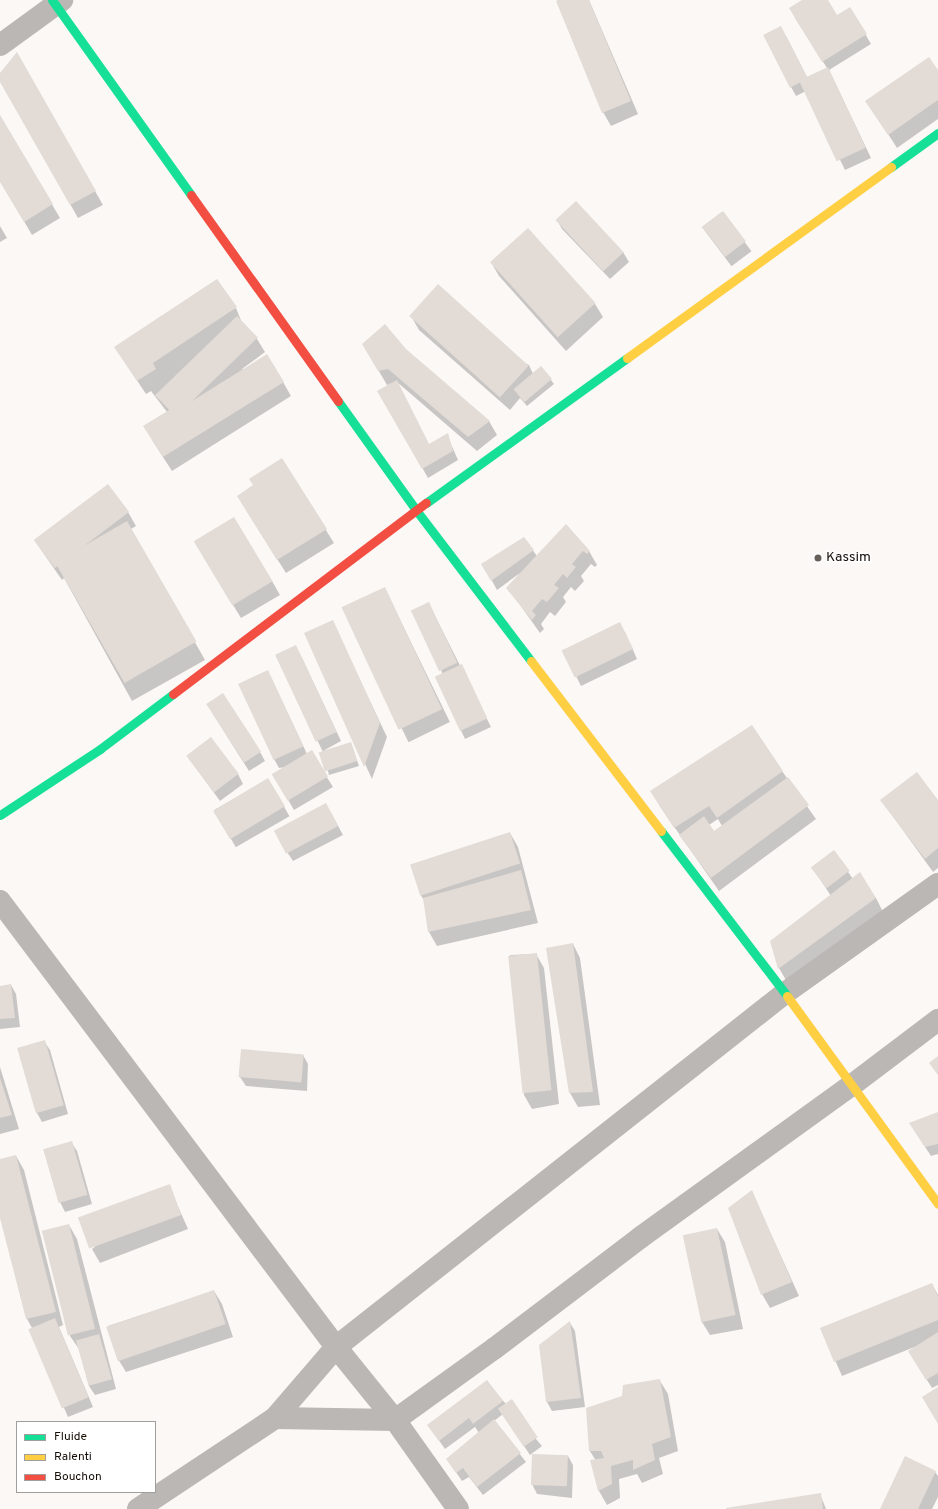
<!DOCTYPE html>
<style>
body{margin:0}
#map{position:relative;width:938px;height:1509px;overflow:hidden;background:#fbf8f5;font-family:Overpass,sans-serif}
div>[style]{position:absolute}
.shadow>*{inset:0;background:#0003;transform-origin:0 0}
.building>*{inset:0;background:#e2dbd6;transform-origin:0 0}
.street>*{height:22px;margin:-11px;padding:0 11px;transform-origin:11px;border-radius:11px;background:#bab7b4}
.fast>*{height:9px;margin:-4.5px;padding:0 4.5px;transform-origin:4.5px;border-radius:4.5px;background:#16e098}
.slow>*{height:9px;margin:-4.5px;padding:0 4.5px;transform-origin:4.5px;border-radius:4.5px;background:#ffcf43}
.jam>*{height:9px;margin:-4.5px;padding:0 4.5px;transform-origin:4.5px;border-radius:4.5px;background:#f24e42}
.dots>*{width:11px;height:11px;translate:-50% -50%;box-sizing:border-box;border:2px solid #fff;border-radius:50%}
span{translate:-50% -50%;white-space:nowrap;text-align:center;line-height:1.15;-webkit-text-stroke:3px #fff;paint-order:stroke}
.poi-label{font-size:14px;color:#150d06}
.left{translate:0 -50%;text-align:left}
.legend{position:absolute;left:16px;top:1421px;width:140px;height:72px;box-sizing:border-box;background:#fff;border:1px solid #a19e9b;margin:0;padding:5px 7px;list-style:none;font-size:12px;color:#150d06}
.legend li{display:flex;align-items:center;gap:8px;height:20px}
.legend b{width:20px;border:1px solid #a19e9b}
</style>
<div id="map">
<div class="shadow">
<i style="clip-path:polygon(561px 0,589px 0,638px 114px,611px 126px,603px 112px)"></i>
<i style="clip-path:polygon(804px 0,826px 0,837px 17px,850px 8px,871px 44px,829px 70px,871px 158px,845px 170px,806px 91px,796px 96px,791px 87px,786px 36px,809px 81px,827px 68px,795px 18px)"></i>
<i style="clip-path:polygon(24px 67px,103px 205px,78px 218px,0 80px,0 75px)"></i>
<i style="clip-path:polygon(938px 72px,938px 119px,897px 148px,867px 101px)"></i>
<i style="clip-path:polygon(0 116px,60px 218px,32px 235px,0 180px)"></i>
<i style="left:722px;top:212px;width:49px;height:25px;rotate:53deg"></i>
<i style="clip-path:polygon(557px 220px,623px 252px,629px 262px,610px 279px,562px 229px)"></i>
<i style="clip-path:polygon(0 226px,7px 238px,0 242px)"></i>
<i style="clip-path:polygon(528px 229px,595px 304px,603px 317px,566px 351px,499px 276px,491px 262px)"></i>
<i style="clip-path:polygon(236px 308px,242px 323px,257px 339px,265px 352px,242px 369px,283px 382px,291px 396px,172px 471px,152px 440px,167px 412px,151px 391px,146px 394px,124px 361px)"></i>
<i style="clip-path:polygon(411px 316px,529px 365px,533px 374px,541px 367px,554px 384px,527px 406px,520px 398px,510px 410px,419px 330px)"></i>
<i style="clip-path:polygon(363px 344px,405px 350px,489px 421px,497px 435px,477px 451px,397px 382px,429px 445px,447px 435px,458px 460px,428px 478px,379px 391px,391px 383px,387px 385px)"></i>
<i style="clip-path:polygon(282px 460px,334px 543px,286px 573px,246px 510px,254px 485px)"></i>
<i style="clip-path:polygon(128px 512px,136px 526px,131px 529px,205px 660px,132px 701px,64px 578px,62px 580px,35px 541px)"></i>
<i style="clip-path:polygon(566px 525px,589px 551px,597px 565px,595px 567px,591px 564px,581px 576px,584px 581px,575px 591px,571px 587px,563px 597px,566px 602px,555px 616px,550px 612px,541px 624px,544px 629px,540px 633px,508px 588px,520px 573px,497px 590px,483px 564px,524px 538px,537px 556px)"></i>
<i style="clip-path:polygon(203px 556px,272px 581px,280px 595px,241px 618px)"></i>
<i style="left:385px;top:589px;width:148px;height:46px;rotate:64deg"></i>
<i style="clip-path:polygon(433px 612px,491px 727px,465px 739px,436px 677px,442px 674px)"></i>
<i style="clip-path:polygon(332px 621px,387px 737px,372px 779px,305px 634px)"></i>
<i style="clip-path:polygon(625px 632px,637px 659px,581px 686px,563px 650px)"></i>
<i style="clip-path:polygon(276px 656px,301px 656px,341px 741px,323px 751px,351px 743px,359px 766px,329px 775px,323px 752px)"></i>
<i style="clip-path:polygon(268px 672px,307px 754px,311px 752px,333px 787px,294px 810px,273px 774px,286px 767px,279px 768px,274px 759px)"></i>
<i style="clip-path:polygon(213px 714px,260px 752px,265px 761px,249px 771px)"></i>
<i style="clip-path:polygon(188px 757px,238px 774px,243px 784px,220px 801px)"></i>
<i style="clip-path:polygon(evenodd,782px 771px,816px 819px,719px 891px,659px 805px,782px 771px,718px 819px,722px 826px,714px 832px,709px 825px,718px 819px)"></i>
<i style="left:268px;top:779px;width:43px;height:62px;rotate:60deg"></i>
<i style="clip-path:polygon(882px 801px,938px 802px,938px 868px,933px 872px)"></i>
<i style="clip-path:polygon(331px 813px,343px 835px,293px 861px,287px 852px)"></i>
<i style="clip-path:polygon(510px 833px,518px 847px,538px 923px,437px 946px,429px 932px,425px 902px,419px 892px)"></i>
<i style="clip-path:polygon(834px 852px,853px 879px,876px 898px,883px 912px,787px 982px,779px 968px,771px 942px,831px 896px,812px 867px)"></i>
<i style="clip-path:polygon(573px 944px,580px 958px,600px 1105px,578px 1107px,570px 1093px)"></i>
<i style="clip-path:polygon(536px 954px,544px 968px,559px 1104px,532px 1109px,524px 1095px,510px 955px)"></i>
<i style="clip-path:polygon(11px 985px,16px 994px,20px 1027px,0 1029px,0 987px)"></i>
<i style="clip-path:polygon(44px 1041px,50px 1050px,68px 1114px,42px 1122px,37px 1113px)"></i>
<i style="clip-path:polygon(242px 1051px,303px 1055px,308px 1064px,307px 1091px,246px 1086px,240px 1077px)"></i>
<i style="clip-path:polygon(0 1067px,19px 1129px,0 1134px)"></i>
<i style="clip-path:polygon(938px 1113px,938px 1154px,931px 1156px,916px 1133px)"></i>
<i style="clip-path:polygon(71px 1142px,77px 1151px,92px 1204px,65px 1212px,60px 1202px)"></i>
<i style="clip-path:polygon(16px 1156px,24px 1170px,63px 1325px,59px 1327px,93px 1407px,68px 1417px,30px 1330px,32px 1328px,27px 1319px,0 1213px,0 1160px)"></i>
<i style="clip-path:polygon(169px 1186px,188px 1229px,100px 1263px,92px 1249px)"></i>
<i style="clip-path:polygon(752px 1192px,799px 1296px,770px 1308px,762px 1294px)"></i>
<i style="clip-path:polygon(69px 1225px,77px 1239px,116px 1389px,95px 1395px,89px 1386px,79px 1349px,70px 1336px)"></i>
<i style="clip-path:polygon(717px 1229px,725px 1242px,743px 1329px,710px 1335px,702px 1322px)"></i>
<i style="clip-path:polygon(932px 1284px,938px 1295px,938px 1385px,932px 1388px,915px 1361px,917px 1346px,842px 1376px,821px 1328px)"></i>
<i style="clip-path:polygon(214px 1291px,222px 1304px,233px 1337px,126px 1372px,118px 1359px,108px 1326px)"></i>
<i style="clip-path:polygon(570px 1323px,575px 1331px,585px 1407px,552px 1411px,547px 1402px,540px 1346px)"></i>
<i style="clip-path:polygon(660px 1381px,668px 1394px,678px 1451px,659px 1458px,663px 1474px,642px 1483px,637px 1474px,619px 1479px,620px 1498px,607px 1505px,599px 1491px,591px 1461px,596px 1461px,590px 1451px,623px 1397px)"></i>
<i style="clip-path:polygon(487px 1382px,542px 1446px,530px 1455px,503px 1414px,494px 1421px,526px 1462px,483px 1495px,469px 1477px,462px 1481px,447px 1459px,479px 1433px,475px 1427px,445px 1449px,428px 1425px)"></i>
<i style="clip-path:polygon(568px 1456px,573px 1465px,572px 1498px,537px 1494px,532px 1484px)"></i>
<i style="clip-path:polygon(935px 1472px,938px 1476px,938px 1497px,932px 1509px,881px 1509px)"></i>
<i style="clip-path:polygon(820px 1494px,826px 1509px,729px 1509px)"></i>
</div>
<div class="building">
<i style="clip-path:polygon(558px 0,589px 0,631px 101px,602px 113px,556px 1px)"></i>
<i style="clip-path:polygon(802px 0,828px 0,837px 15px,850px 7px,867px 34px,822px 62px,789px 8px)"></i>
<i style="left:781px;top:26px;width:59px;height:20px;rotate:63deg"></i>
<i style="clip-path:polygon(17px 52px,96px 191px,70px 205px,0 82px,0 73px)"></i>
<i style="clip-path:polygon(929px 57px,938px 70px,938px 100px,888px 135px,865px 101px)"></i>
<i style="left:828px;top:67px;width:89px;height:32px;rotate:65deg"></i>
<i style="clip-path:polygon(0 115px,53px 204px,24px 222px,0 182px)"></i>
<i style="left:576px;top:201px;width:70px;height:28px;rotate:47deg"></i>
<i style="left:723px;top:211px;width:38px;height:26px;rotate:53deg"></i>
<i style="left:528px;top:228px;width:101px;height:51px;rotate:48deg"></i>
<i style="clip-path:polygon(217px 279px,237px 307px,153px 363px,156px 369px,137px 381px,114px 347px)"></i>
<i style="left:438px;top:284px;width:122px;height:43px;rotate:42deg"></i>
<i style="left:237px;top:316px;width:30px;height:114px;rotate:46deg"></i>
<i style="clip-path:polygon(385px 324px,406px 349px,490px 421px,468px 437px,388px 369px,378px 371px,362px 344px)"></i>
<i style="clip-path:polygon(267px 354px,284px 382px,163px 457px,143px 426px,174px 407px,176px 411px)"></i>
<i style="left:541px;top:366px;width:17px;height:36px;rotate:50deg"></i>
<i style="clip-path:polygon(397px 380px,429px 444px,448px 433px,453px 451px,422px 469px,377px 391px)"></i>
<i style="clip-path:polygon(282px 458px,327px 529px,277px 560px,237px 496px,253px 485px,249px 479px)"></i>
<i style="left:108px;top:484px;width:35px;height:93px;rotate:53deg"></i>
<i style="left:234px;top:517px;width:75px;height:47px;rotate:59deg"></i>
<i style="left:127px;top:521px;width:139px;height:83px;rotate:60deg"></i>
<i style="clip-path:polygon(566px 524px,590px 551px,587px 554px,583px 551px,572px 564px,576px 567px,567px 578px,563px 574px,554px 585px,559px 588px,547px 602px,542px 599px,532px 611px,536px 615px,532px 620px,506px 588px)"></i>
<i style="clip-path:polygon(524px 537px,534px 550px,491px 581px,481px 564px)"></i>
<i style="left:385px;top:587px;width:135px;height:48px;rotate:65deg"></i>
<i style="left:429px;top:602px;width:67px;height:20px;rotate:65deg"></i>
<i style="clip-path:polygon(333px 620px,380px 723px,364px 767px,304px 633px)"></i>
<i style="left:620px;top:622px;width:30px;height:65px;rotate:64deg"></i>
<i style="left:296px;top:645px;width:96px;height:23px;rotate:65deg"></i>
<i style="left:462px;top:664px;width:60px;height:30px;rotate:65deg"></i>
<i style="left:268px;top:670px;width:84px;height:33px;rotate:65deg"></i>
<i style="left:223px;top:693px;width:70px;height:20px;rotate:57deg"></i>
<i style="clip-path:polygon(752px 725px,783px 771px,717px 818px,709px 806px,674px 828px,650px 791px)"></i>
<i style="left:211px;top:737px;width:46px;height:31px;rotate:53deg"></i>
<i style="left:351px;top:742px;width:20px;height:34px;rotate:72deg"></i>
<i style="left:312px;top:750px;width:31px;height:47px;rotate:59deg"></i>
<i style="clip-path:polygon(917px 772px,938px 800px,938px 848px,925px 859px,880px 800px)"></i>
<i style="clip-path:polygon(788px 777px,809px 805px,711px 878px,679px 835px,704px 816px,714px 831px)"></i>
<i style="left:268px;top:778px;width:33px;height:64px;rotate:59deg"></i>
<i style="left:326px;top:803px;width:26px;height:59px;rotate:62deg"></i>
<i style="left:510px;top:832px;width:33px;height:105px;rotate:72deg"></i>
<i style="left:834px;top:850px;width:26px;height:29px;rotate:53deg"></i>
<i style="clip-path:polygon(521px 870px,531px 910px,428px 932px,423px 898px)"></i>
<i style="clip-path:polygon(860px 872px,876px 898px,778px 969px,770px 941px)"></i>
<i style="clip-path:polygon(573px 943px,593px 1092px,569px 1093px,546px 948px)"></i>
<i style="left:537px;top:953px;width:138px;height:29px;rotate:84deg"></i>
<i style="clip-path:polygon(11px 984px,15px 1018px,0 1019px,0 986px)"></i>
<i style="left:45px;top:1040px;width:68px;height:29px;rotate:74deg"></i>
<i style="left:241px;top:1049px;width:63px;height:28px;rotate:5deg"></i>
<i style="clip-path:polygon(938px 1056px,938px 1075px,929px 1063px)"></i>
<i style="clip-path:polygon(0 1078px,12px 1115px,0 1118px)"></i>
<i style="clip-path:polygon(938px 1112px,938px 1144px,925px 1147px,909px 1123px)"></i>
<i style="left:72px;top:1141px;width:56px;height:30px;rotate:74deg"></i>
<i style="clip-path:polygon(16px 1155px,56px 1312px,26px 1319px,0 1218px,0 1159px)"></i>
<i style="left:170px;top:1184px;width:33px;height:98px;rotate:70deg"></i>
<i style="clip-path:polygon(752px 1190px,792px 1282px,761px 1295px,728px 1208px)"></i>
<i style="left:69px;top:1224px;width:108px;height:28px;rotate:76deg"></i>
<i style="left:717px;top:1228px;width:89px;height:35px;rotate:78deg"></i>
<i style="clip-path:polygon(932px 1283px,938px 1297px,938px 1320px,834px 1362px,820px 1328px)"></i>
<i style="left:214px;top:1290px;width:36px;height:114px;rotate:71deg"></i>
<i style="left:55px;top:1318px;width:86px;height:29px;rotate:67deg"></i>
<i style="clip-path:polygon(570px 1321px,581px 1398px,546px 1402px,539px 1345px)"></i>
<i style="clip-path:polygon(938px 1332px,938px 1373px,926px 1380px,908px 1351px)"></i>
<i style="left:99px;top:1334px;width:47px;height:24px;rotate:74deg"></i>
<i style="clip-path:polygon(660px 1379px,671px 1437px,652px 1444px,655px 1460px,633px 1470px,633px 1460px,611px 1466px,612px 1484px,598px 1491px,590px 1460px,604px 1458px,601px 1451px,589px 1451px,586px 1408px,622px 1396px,623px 1385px)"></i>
<i style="clip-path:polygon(487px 1380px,503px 1401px,473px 1424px,469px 1418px,439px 1441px,427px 1425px)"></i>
<i style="clip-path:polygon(938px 1387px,938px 1424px,922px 1397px)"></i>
<i style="left:512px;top:1399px;width:46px;height:17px;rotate:56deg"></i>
<i style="clip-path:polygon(494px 1419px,521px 1453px,477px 1487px,463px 1468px,456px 1473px,446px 1459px)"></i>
<i style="left:532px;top:1454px;width:36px;height:31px;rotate:2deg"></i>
<i style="clip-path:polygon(905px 1456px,936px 1471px,918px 1509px,880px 1509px)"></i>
<i style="clip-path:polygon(821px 1493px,823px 1509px,726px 1509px,726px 1508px)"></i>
</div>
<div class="street">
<i style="left:0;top:45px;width:77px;rotate:-36deg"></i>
<i style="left:0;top:901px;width:558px;rotate:53.01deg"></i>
<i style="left:336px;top:1347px;width:94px;rotate:51.1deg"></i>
<i style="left:395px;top:1420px;width:109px;rotate:54.7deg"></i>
<i style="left:275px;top:1418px;width:120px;rotate:1deg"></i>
<i style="left:395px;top:1420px;width:123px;rotate:-35.8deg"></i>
<i style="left:495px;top:1348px;width:183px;rotate:-37.2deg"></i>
<i style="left:641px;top:1237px;width:260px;rotate:-35.8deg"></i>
<i style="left:852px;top:1085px;width:108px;rotate:-37.1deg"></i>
<i style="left:138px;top:1509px;width:164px;rotate:-33.6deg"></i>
<i style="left:275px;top:1418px;width:94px;rotate:-49.3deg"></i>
<i style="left:336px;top:1347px;width:572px;rotate:-38.25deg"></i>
<i style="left:785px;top:993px;width:188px;rotate:-35.5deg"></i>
</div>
<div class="fast">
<i style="left:52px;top:0;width:239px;rotate:54.5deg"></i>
<i style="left:891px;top:167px;width:58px;rotate:-35.9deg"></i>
<i style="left:338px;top:401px;width:134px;rotate:54.4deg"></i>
<i style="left:416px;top:510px;width:190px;rotate:52.7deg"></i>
<i style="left:426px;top:503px;width:248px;rotate:-35.8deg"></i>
<i style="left:0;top:815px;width:120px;rotate:-33.4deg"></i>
<i style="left:100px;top:749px;width:91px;rotate:-37deg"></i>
<i style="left:661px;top:831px;width:208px;rotate:52.6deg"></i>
</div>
<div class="slow">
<i style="left:627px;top:358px;width:326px;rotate:-35.9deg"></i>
<i style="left:531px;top:661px;width:214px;rotate:52.6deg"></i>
<i style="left:787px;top:996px;width:257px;rotate:54deg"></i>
</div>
<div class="jam">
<i style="left:191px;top:195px;width:253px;rotate:54.5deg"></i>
<i style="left:173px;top:694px;width:317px;rotate:-37.1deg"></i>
</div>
<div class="dots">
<i style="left:818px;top:558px;background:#665f5a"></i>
</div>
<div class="poi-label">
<span class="left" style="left:826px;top:558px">Kassim</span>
</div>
<ul class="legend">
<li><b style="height:5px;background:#16e098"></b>Fluide</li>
<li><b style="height:5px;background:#ffcf43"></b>Ralenti</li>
<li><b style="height:5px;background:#f24e42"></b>Bouchon</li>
</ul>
</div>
